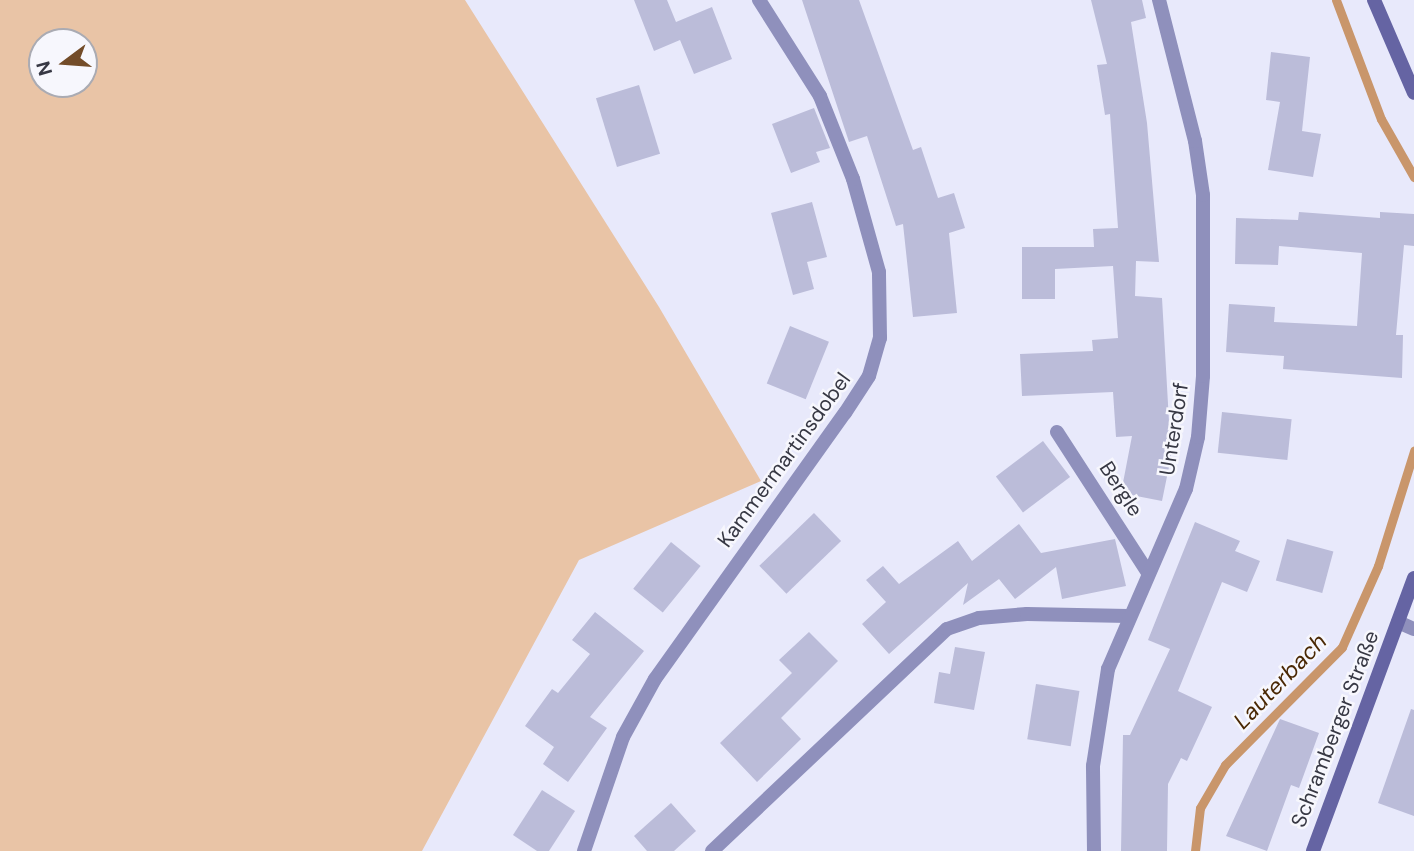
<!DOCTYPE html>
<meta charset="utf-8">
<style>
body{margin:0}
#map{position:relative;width:1414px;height:851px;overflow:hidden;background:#e8e9fb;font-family:"DM Sans",sans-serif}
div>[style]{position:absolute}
.green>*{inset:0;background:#e9c4a6}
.stream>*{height:9px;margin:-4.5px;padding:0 4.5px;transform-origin:4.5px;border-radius:4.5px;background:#c9966b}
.building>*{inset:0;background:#bbbcd9;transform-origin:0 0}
.minor>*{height:14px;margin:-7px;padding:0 7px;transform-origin:7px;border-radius:7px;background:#8f90bc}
.secondary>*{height:14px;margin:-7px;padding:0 7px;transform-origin:7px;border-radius:7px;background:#6564a3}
span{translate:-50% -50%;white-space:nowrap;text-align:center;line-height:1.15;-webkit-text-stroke:5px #f7f7fd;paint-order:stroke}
.street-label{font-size:21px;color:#373844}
.water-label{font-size:23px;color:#4a2804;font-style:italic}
.north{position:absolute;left:28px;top:28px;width:70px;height:70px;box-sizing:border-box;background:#f7f7fd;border:2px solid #aaabb3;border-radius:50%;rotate:254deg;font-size:19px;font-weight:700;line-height:28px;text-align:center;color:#373844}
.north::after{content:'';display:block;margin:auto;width:24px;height:32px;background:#734c29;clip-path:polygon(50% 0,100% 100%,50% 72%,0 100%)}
</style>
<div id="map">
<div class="green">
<i style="clip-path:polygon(evenodd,0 0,465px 0,659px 307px,761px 481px,579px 560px,422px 851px,0 851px,0 0,84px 42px,84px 84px,42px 84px,42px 42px,84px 42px)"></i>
</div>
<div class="stream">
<i style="left:1336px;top:0;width:127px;rotate:69.3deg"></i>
<i style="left:1381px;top:119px;width:67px;rotate:60.4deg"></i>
<i style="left:1195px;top:851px;width:43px;rotate:-83.4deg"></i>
<i style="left:1200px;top:808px;width:50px;rotate:-59.8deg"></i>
<i style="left:1225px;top:765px;width:166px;rotate:-45.2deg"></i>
<i style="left:1342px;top:647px;width:89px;rotate:-66deg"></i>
<i style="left:1378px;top:566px;width:121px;rotate:-72.6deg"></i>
</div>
<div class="building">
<i style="clip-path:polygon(634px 0,667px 0,676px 22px,712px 7px,732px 59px,694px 74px,680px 40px,654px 51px)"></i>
<i style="clip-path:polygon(802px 0,859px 0,913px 150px,921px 147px,938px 198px,954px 193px,965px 228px,949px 233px,957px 313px,913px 317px,903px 224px,896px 226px,867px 136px,849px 142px)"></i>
<i style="clip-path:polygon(1091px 0,1142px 0,1146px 18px,1131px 22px,1147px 123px,1159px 262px,1136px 261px,1135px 296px,1162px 298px,1171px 457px,1162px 501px,1121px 493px,1132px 436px,1116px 437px,1113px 392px,1022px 396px,1020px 354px,1093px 351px,1092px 340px,1118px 338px,1113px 266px,1055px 269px,1055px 299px,1022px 299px,1022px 247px,1094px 247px,1093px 229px,1118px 228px,1110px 114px,1105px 115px,1097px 65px,1107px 64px)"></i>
<i style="clip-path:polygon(1271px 52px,1310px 57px,1302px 131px,1321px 134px,1313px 177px,1268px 170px,1280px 102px,1266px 100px)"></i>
<i style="left:639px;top:85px;width:72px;height:45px;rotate:73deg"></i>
<i style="clip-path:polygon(814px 108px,830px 148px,816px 152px,820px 162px,791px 173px,772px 124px)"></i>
<i style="clip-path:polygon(812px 202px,827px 257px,807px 262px,814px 289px,793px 295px,771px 213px)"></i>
<i style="clip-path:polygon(1299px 212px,1380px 218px,1380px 212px,1414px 214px,1414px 246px,1404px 245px,1396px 335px,1403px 335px,1402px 378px,1283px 369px,1284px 356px,1226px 352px,1229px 304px,1275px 307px,1274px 322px,1357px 326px,1362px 253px,1279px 246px,1278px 265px,1235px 264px,1236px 218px,1298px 220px)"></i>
<i style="left:790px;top:326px;width:42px;height:62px;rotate:22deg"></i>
<i style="left:1222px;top:412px;width:70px;height:41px;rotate:6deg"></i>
<i style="left:1043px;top:441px;width:45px;height:59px;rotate:53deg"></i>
<i style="left:814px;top:513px;width:39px;height:76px;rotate:46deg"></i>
<i style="clip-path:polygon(1195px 522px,1240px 541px,1235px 551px,1260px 561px,1247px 592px,1222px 582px,1178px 691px,1212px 707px,1187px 761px,1181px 758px,1168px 784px,1167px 851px,1121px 851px,1123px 735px,1130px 735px,1170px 649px,1148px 640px)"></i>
<i style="clip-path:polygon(1019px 524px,1041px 553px,1115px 539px,1126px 586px,1062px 599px,1056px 567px,1015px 599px,999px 579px,963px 605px,968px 583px,889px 654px,862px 624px,886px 602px,866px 580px,883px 566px,899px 584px,958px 541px,972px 561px)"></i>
<i style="left:1287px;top:539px;width:48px;height:43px;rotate:15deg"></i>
<i style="left:671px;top:542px;width:38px;height:60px;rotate:39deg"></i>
<i style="clip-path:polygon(595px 612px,644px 651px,590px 717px,607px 728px,568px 782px,543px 764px,554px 747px,525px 726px,552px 689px,558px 693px,590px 654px,572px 640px)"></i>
<i style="clip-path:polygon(809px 632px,838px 661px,781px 718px,801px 739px,757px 782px,720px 743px,792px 673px,779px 660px)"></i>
<i style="clip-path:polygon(955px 647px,985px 652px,974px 710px,934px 703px,939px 672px,950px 674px)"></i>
<i style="left:1036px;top:684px;width:44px;height:56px;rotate:9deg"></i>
<i style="clip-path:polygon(1411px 709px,1414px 710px,1414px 816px,1378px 803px)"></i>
<i style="clip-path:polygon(1280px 719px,1319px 733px,1299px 788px,1291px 785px,1267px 851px,1226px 836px)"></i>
<i style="clip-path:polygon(542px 790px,575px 811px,549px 851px,537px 851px,513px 835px)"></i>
<i style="clip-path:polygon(671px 803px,696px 831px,674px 851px,647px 851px,634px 836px)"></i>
</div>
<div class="minor">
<i style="left:1057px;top:432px;width:166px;rotate:57.1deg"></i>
<i style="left:1398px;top:622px;width:17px;rotate:24deg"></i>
<i style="left:584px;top:851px;width:120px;rotate:-71.1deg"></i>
<i style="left:623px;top:737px;width:66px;rotate:-61.1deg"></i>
<i style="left:655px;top:679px;width:327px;rotate:-54.5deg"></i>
<i style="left:845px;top:413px;width:44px;rotate:-57deg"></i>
<i style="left:869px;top:376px;width:40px;rotate:-74deg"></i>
<i style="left:880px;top:338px;width:66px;rotate:-90.9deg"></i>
<i style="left:879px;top:272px;width:97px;rotate:-105.6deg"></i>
<i style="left:853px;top:179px;width:89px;rotate:-111.7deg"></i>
<i style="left:820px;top:96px;width:114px;rotate:-122.4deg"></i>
<i style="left:712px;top:851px;width:323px;rotate:-43.4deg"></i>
<i style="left:947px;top:629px;width:34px;rotate:-19deg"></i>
<i style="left:979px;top:618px;width:48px;rotate:-4.8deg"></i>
<i style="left:1027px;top:614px;width:101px;rotate:1.1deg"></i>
<i style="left:1094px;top:851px;width:85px;rotate:-90.7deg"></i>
<i style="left:1093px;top:766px;width:98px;rotate:-81.2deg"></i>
<i style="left:1108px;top:669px;width:196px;rotate:-66.6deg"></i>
<i style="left:1186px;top:489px;width:53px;rotate:-77deg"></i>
<i style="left:1198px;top:437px;width:61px;rotate:-85.3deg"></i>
<i style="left:1203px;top:376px;width:181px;rotate:-90deg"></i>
<i style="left:1203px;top:195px;width:55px;rotate:-98.4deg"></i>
<i style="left:1195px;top:141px;width:146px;rotate:-104.3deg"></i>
</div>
<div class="secondary">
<i style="left:1374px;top:0;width:101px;rotate:66.7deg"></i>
<i style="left:1313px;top:851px;width:291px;rotate:-69.7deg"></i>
</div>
<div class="street-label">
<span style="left:1174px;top:429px;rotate:-81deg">Unterdorf</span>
<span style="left:784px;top:460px;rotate:-54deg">Kammermartinsdobel</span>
<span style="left:1121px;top:489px;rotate:57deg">Bergle</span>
<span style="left:1335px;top:729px;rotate:-69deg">Schramberger Straße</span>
</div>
<div class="water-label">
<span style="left:1280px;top:681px;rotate:-46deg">Lauterbach</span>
</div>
<div class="north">N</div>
</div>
